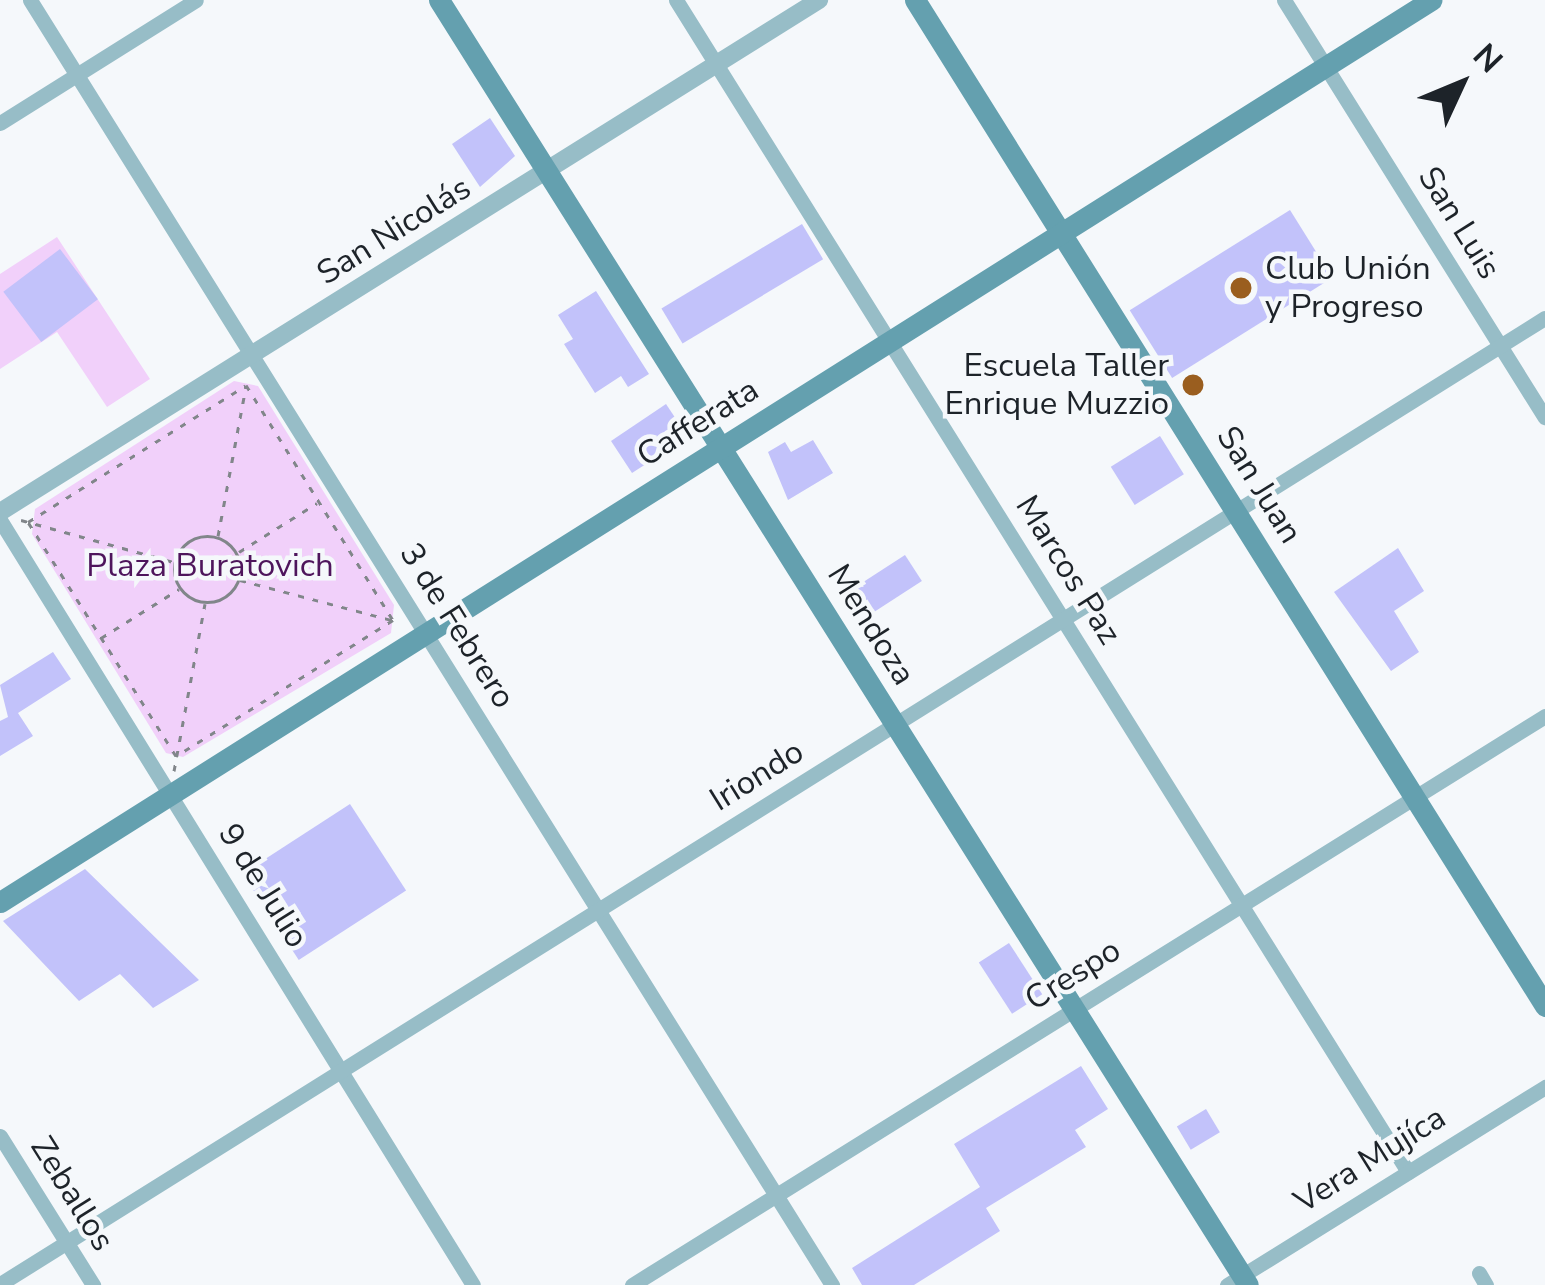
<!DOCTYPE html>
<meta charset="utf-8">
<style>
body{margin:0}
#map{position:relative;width:1545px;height:1285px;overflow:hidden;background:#f5f8fb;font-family:"Nunito Sans",sans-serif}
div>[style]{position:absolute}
.green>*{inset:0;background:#f1d0fa}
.building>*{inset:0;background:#c2c2fa;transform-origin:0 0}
.path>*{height:3px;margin-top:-1.5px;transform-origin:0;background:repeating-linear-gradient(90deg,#81868a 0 6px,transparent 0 15px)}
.path>.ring{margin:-1.5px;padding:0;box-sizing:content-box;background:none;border:3px solid #81868a;border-radius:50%}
.minor>*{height:15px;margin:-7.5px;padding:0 7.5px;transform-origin:7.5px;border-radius:7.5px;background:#97bdc7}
.tertiary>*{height:18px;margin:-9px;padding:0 9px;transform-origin:9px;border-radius:9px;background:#97bdc7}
.secondary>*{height:21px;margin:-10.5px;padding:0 10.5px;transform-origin:10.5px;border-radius:10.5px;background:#64a0af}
.dots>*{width:33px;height:33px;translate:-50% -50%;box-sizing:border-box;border:6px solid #f5f8fb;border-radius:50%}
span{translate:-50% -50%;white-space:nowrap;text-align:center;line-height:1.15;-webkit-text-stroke:9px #f5f8fb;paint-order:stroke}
.street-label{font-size:33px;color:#1d2329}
.poi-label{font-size:33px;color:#1d2329}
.left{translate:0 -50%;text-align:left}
.right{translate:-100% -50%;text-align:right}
.park-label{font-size:33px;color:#4e155c}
.north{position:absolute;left:1401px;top:24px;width:120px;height:120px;-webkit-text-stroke:9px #f5f8fb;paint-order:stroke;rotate:46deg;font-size:33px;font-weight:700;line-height:48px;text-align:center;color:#1d2329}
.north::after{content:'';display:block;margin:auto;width:42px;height:54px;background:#1d2329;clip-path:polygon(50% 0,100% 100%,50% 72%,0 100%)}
</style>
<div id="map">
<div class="green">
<i style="clip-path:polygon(57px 237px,150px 379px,107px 407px,57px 332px,0 369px,0 274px)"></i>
<i style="clip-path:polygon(234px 381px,258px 386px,394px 605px,391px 633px,183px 757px,166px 753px,32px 534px,35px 509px)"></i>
</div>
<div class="building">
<i style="clip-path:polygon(490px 118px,515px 156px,480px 187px,452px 144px)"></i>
<i style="left:1290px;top:210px;width:80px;height:189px;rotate:58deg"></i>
<i style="left:802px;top:224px;width:41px;height:164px;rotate:59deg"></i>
<i style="left:60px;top:249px;width:63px;height:71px;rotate:53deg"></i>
<i style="clip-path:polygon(596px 291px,649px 374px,628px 387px,621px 376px,595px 393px,564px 344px,573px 339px,558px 315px)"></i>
<i style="clip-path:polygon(666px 404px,680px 425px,677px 444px,632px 473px,611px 441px)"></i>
<i style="left:1160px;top:436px;width:45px;height:58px;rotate:58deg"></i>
<i style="clip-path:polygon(813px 440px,833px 473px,788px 500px,768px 452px,785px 442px,791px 452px)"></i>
<i style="clip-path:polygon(1398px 548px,1424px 591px,1394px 611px,1419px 652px,1391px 671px,1334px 592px)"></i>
<i style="left:905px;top:555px;width:31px;height:75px;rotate:57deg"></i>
<i style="clip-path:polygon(53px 652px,71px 679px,18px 713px,33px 736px,0 756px,0 721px,8px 717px,0 685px)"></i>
<i style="left:350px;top:804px;width:103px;height:128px;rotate:57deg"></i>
<i style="clip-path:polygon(85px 869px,199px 980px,153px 1008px,120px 974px,79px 1001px,3px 921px)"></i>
<i style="left:1009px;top:943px;width:61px;height:36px;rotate:57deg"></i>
<i style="clip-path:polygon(1081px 1066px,1108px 1109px,1075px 1130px,1086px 1147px,986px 1208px,1000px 1231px,914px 1285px,862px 1285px,852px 1268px,980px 1187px,954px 1144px)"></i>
<i style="left:1206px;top:1109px;width:27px;height:34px;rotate:59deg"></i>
</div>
<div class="path">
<i style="left:246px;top:385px;width:277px;rotate:58deg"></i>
<i style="left:393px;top:620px;width:256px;rotate:147.9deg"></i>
<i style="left:176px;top:756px;width:277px;rotate:-122.3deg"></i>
<i style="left:28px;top:522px;width:257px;rotate:-32.1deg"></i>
<i style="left:21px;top:520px;width:158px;rotate:15.4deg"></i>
<i style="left:218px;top:536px;width:153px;rotate:-79.4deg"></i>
<i class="ring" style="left:174px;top:536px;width:63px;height:63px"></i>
<i style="left:239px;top:552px;width:92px;rotate:-32.1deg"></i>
<i style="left:240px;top:580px;width:164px;rotate:14.8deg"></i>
<i style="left:101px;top:638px;width:92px;rotate:-32.1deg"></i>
<i style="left:174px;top:771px;width:170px;rotate:-79.5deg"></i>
</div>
<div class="minor">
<i style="left:30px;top:0;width:1515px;rotate:58.03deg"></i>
<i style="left:676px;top:0;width:1382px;rotate:58.01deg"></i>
<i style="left:1284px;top:0;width:492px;rotate:58deg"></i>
<i style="left:0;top:123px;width:231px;rotate:-32.1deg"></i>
<i style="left:0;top:520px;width:899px;rotate:58.27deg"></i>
<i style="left:0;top:1136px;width:176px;rotate:58deg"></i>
<i style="left:1479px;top:1273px;width:14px;rotate:60deg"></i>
<i style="left:0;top:1284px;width:1822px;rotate:-32.02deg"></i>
<i style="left:632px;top:1285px;width:1076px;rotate:-31.93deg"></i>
<i style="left:1227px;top:1285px;width:375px;rotate:-31.9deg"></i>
</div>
<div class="tertiary">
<i style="left:0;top:512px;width:966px;rotate:-32.01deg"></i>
</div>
<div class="secondary">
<i style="left:439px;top:0;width:1518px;rotate:57.81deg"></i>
<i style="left:915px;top:0;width:1187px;rotate:57.94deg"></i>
<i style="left:0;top:902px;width:1692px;rotate:-32.22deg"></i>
</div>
<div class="dots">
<i style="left:1241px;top:288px;background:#9a5e1f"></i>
<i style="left:1193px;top:385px;background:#9a5e1f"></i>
</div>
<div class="street-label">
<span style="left:1459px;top:223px;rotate:58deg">San Luis</span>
<span style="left:394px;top:231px;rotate:-32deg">San Nicolás</span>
<span style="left:698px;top:423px;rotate:-32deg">Cafferata</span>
<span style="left:1259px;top:485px;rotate:58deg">San Juan</span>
<span style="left:1068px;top:570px;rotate:58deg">Marcos Paz</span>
<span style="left:871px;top:625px;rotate:58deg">Mendoza</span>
<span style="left:457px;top:626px;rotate:58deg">3 de Febrero</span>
<span style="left:757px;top:776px;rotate:-32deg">Iriondo</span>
<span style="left:263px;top:886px;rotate:58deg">9 de Julio</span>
<span style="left:1073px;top:975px;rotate:-32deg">Crespo</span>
<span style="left:1370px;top:1160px;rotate:-32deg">Vera Mujíca</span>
<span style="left:72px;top:1194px;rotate:58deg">Zeballos</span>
</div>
<div class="poi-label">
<span class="left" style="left:1265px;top:288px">Club Unión<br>y Progreso</span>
<span class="right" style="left:1169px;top:385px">Escuela Taller<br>Enrique Muzzio</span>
</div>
<div class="park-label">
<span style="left:210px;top:566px">Plaza Buratovich</span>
</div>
<div class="north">N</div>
</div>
